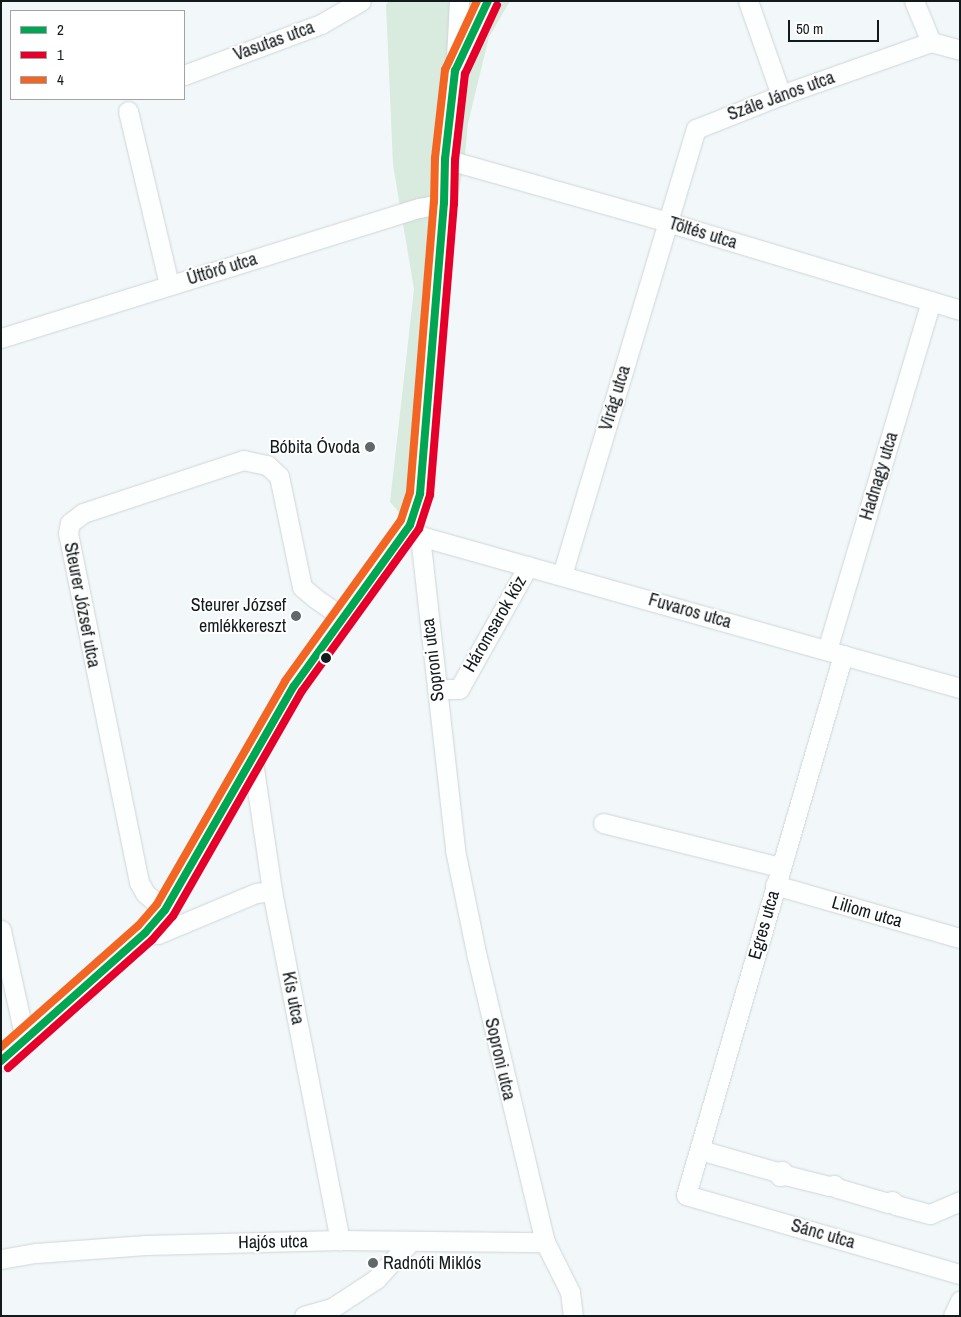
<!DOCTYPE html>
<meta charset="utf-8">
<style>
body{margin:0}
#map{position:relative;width:961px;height:1317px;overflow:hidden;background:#f2f8fa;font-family:"Archivo Narrow",sans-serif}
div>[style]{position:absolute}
.green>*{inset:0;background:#d9eade}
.roads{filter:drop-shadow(0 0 1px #cfd5d7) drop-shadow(0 0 1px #cfd5d7)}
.minor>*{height:19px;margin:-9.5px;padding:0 9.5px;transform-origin:9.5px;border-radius:9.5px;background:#fdfefe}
.bus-1>*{height:8px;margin:-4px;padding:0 4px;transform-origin:4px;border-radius:4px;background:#00a651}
.bus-2>*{height:8px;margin:-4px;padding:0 4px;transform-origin:4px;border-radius:4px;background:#e4002b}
.bus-3>*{height:8px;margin:-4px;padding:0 4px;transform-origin:4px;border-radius:4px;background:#f26522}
.dots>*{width:14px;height:14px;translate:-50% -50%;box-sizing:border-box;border:2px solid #fff;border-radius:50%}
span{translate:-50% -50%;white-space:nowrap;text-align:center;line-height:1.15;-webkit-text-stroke:4px #fff;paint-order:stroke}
.street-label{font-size:18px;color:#131a1c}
.poi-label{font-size:18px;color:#131a1c}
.right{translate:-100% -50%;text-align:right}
.left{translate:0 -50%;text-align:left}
.frame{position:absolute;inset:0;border:2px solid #131a1c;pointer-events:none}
.legend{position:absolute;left:10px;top:10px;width:175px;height:90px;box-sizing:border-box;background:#fff;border:1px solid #a1a3a4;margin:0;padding:6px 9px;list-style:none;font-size:15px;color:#131a1c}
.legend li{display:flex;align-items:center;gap:10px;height:25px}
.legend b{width:25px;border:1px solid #a1a3a4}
.scale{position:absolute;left:788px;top:20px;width:91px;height:22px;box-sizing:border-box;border:2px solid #131a1c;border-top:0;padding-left:6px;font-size:15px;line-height:18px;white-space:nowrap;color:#131a1c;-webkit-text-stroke:4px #fff;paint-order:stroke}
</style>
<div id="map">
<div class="green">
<i style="clip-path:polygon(389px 1px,510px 1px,489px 37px,468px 123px,465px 154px,451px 243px,437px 453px,428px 514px,410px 525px,390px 502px,414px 289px,393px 165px,386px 5px)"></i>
</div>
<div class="roads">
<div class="minor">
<i style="left:748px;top:1px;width:100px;rotate:70.7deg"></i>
<i style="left:914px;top:1px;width:44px;rotate:67.5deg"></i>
<i style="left:456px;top:58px;width:57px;rotate:-87deg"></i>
<i style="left:184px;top:75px;width:146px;rotate:-20.4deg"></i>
<i style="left:321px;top:24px;width:46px;rotate:-29.9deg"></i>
<i style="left:128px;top:111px;width:179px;rotate:76.7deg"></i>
<i style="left:445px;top:159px;width:231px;rotate:15.8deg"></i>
<i style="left:667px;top:222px;width:306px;rotate:16.7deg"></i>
<i style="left:1px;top:338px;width:438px;rotate:-17.3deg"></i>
<i style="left:419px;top:208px;width:25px;rotate:-11deg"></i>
<i style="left:410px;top:525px;width:15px;rotate:48deg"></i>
<i style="left:420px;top:536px;width:316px;rotate:83.6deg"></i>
<i style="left:455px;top:850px;width:109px;rotate:78.4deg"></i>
<i style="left:477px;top:957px;width:293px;rotate:76.6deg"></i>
<i style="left:545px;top:1242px;width:56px;rotate:63.4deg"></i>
<i style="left:570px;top:1292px;width:24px;rotate:83deg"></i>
<i style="left:420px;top:536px;width:561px;rotate:15.72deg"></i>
<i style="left:562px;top:575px;width:466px;rotate:-73.3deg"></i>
<i style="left:696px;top:129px;width:92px;rotate:-21.8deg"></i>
<i style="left:781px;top:95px;width:159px;rotate:-19.5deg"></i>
<i style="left:931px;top:42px;width:30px;rotate:15deg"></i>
<i style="left:827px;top:650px;width:364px;rotate:-73.4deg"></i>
<i style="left:843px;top:655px;width:562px;rotate:106.21deg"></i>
<i style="left:686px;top:1195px;width:285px;rotate:16.1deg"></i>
<i style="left:437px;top:689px;width:22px"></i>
<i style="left:459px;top:689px;width:141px;rotate:-60.7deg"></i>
<i style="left:252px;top:755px;width:137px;rotate:81.6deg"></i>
<i style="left:272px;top:891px;width:356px;rotate:79deg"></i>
<i style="left:603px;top:823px;width:182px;rotate:14deg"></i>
<i style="left:775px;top:885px;width:192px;rotate:16deg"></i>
<i style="left:165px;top:910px;width:26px;rotate:-140deg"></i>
<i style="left:145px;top:893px;width:13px;rotate:-119deg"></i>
<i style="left:139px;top:882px;width:356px;rotate:-101.5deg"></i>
<i style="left:68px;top:533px;width:10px;rotate:-79deg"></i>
<i style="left:70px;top:523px;width:16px;rotate:-38deg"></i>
<i style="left:83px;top:513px;width:169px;rotate:-18.3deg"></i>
<i style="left:243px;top:460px;width:25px;rotate:12deg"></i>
<i style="left:267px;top:465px;width:16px;rotate:43deg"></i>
<i style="left:279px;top:476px;width:113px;rotate:78.3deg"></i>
<i style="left:302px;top:587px;width:17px;rotate:40deg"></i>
<i style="left:315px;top:598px;width:33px;rotate:35deg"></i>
<i style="left:1px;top:930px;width:112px;rotate:77.6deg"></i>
<i style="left:145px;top:933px;width:13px;rotate:4deg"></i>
<i style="left:158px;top:934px;width:106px;rotate:-22.7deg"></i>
<i style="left:256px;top:893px;width:16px;rotate:-7deg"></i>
<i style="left:1px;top:1061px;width:193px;rotate:-41.6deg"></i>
<i style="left:145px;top:933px;width:30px;rotate:-49deg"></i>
<i style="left:165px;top:910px;width:258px;rotate:-60.1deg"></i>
<i style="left:294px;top:686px;width:198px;rotate:-54.2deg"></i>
<i style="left:410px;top:525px;width:33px;rotate:-72deg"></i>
<i style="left:420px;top:494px;width:292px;rotate:-85.3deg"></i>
<i style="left:444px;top:203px;width:44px;rotate:-88.7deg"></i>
<i style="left:445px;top:159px;width:89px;rotate:-83.5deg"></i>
<i style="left:455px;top:71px;width:77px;rotate:-64.8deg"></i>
<i style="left:700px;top:1150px;width:80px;rotate:15.9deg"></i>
<i style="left:777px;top:1172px;width:5px;rotate:-11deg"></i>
<i style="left:782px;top:1171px;width:5px;rotate:53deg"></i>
<i style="left:777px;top:1172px;width:5px;rotate:53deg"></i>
<i style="left:780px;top:1176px;width:5px;rotate:-11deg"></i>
<i style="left:785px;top:1175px;width:45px;rotate:14deg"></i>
<i style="left:829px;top:1186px;width:5px;rotate:-11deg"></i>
<i style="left:834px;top:1185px;width:4px;rotate:45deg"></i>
<i style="left:837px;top:1188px;width:53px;rotate:16.4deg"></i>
<i style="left:888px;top:1203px;width:4px;rotate:-27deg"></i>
<i style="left:892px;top:1201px;width:6px;rotate:45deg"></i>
<i style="left:896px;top:1205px;width:35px;rotate:15deg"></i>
<i style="left:930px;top:1214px;width:33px;rotate:-23deg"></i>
<i style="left:1px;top:1259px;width:36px;rotate:-10deg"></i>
<i style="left:36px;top:1253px;width:110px;rotate:-4.2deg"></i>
<i style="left:146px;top:1245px;width:194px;rotate:-1.5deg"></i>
<i style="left:340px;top:1240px;width:205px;rotate:0.6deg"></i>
<i style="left:304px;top:1316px;width:29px;rotate:-16deg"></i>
<i style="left:332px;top:1308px;width:53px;rotate:-33.4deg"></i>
<i style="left:376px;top:1279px;width:50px;rotate:-47.4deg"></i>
<i style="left:953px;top:1316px;width:17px;rotate:-65deg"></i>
</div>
</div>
<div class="bus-1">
<i style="left:1px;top:1061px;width:193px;rotate:-41.6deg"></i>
<i style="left:145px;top:933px;width:30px;rotate:-49deg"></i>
<i style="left:165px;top:910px;width:258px;rotate:-60.1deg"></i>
<i style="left:294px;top:686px;width:198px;rotate:-54.2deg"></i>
<i style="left:410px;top:525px;width:33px;rotate:-72deg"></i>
<i style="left:420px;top:494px;width:292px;rotate:-85.3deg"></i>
<i style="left:444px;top:203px;width:44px;rotate:-88.7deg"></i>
<i style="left:445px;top:159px;width:89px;rotate:-83.5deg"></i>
<i style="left:455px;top:71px;width:77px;rotate:-64.8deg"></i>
</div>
<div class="bus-2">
<i style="left:8px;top:1068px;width:193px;rotate:-41.6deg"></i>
<i style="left:152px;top:940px;width:32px;rotate:-49deg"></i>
<i style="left:173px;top:916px;width:259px;rotate:-60.2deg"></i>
<i style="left:302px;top:691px;width:200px;rotate:-54.2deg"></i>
<i style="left:419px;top:529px;width:36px;rotate:-72deg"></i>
<i style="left:430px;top:495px;width:292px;rotate:-85.3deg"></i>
<i style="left:454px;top:204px;width:44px;rotate:-88.7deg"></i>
<i style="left:455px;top:160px;width:87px;rotate:-83.4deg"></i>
<i style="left:465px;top:74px;width:76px;rotate:-65.1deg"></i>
</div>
<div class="bus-3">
<i style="left:1px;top:1047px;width:183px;rotate:-41.5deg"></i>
<i style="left:138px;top:926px;width:29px;rotate:-49deg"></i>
<i style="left:157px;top:904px;width:257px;rotate:-60.1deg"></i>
<i style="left:285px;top:681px;width:198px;rotate:-54.2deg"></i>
<i style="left:401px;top:520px;width:29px;rotate:-72deg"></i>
<i style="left:410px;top:492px;width:291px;rotate:-85.3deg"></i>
<i style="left:434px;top:202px;width:44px;rotate:-88.7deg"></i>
<i style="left:435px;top:158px;width:89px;rotate:-83.5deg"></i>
<i style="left:445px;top:70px;width:76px;rotate:-65.1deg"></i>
</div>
<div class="dots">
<i style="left:370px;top:447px;background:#61686a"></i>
<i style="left:296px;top:616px;background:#61686a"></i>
<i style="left:326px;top:658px;background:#131a1c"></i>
<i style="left:373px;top:1263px;background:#61686a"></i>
</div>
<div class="street-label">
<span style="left:274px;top:41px;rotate:-20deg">Vasutas utca</span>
<span style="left:781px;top:96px;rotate:-20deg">Szále János utca</span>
<span style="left:703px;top:233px;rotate:17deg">Töltés utca</span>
<span style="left:222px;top:269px;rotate:-17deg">Úttörő utca</span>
<span style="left:615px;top:398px;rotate:-73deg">Virág utca</span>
<span style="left:879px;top:476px;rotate:-73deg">Hadnagy utca</span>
<span style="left:82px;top:605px;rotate:79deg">Steurer József utca</span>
<span style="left:690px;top:611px;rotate:16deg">Fuvaros utca</span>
<span style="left:495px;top:624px;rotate:-60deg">Háromsarok köz</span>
<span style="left:433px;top:660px;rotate:-97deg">Soproni utca</span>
<span style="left:867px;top:912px;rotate:16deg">Liliom utca</span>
<span style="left:764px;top:925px;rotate:-74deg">Egres utca</span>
<span style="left:293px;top:998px;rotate:79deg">Kis utca</span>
<span style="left:500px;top:1059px;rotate:77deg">Soproni utca</span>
<span style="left:823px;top:1234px;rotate:16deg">Sánc utca</span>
<span style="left:273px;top:1242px;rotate:-1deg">Hajós utca</span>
</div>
<div class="poi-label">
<span class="right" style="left:360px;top:447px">Bóbita Óvoda</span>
<span class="right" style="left:286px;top:616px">Steurer József<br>emlékkereszt</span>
<span class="left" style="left:383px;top:1263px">Radnóti Miklós</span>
</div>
<div class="frame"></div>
<ul class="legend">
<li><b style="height:6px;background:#00a651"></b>2</li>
<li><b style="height:6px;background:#e4002b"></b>1</li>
<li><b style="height:6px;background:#f26522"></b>4</li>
</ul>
<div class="scale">50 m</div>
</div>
